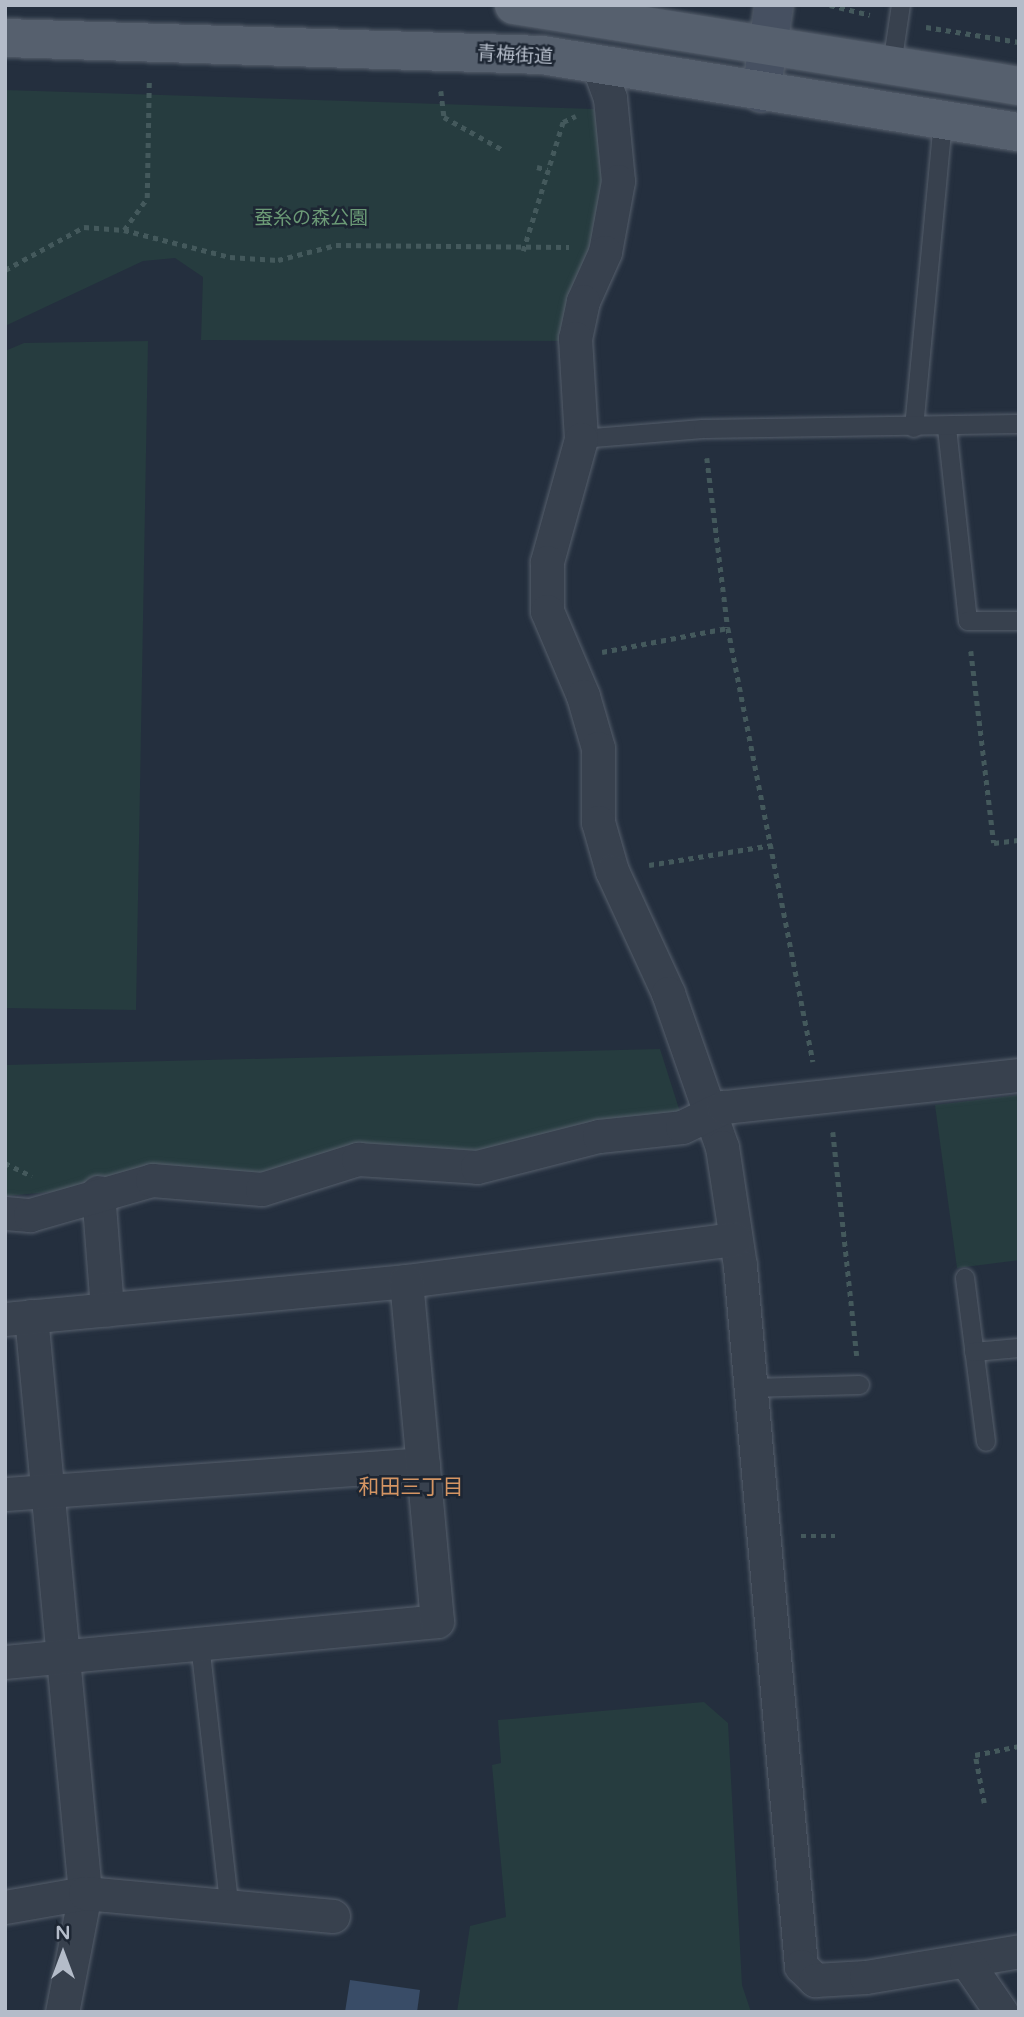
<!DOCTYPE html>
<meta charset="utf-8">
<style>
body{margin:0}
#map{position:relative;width:1024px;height:2017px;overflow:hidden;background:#242f3e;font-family:"Varela Round","Noto Sans JP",sans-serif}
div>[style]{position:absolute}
.green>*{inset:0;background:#263c3f}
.water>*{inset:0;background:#394c67}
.path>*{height:4.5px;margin-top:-2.25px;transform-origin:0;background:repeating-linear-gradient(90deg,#44595c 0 5px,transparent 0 10px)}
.roads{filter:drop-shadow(0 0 2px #565f6c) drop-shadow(0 0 2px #565f6c)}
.lane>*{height:18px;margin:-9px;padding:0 9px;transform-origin:9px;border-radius:9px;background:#38414e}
.street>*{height:33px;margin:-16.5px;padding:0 16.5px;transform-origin:16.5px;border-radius:16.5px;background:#38414e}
.secondary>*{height:38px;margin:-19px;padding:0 19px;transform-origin:19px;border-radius:19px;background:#465061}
.primary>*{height:38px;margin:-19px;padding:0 19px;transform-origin:19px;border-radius:19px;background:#56606e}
span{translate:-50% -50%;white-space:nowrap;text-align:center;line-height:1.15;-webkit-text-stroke:5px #1d2633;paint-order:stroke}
.street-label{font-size:19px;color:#b4bcc9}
.park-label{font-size:19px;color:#6b9a76}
.neighbourhood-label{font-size:21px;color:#d59563}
.frame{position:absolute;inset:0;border:7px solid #b4bcc9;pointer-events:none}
.north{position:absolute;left:28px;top:1919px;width:70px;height:70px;-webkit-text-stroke:5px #1d2633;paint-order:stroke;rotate:0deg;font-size:19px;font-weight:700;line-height:28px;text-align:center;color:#b4bcc9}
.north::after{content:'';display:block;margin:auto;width:24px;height:32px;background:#b4bcc9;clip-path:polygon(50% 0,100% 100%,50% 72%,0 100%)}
</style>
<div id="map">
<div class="green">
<i style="clip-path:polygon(5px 90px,594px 109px,604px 154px,602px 221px,566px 341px,201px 340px,203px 277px,175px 258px,143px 261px,5px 326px)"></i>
<i style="clip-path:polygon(148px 341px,136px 1010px,5px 1008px,5px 351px,24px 343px)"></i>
<i style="clip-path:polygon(660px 1049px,680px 1112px,493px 1153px,5px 1196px,5px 1065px)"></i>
<i style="clip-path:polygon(1019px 1095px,1019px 1260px,957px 1268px,935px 1105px)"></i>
<i style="clip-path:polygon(704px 1702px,728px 1723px,742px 1985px,751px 2012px,457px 2012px,470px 1926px,506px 1917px,492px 1765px,501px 1763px,498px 1720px)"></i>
</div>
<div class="water">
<i style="clip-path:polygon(350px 1980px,420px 1990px,417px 2012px,345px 2012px)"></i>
</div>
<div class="path">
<i style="left:830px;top:5px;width:41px;rotate:14deg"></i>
<i style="left:926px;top:27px;width:94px;rotate:9.2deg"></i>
<i style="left:441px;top:91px;width:26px;rotate:83deg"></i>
<i style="left:444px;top:117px;width:68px;rotate:29.2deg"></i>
<i style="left:537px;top:167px;width:11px;rotate:15deg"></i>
<i style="left:124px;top:230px;width:39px;rotate:-54deg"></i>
<i style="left:147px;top:198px;width:117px;rotate:-89deg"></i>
<i style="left:523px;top:251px;width:135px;rotate:-72.8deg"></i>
<i style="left:563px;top:122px;width:14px;rotate:-25deg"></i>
<i style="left:5px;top:270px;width:90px;rotate:-28.6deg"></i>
<i style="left:84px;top:227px;width:40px;rotate:4.3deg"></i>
<i style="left:124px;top:230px;width:109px;rotate:14.3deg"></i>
<i style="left:230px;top:257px;width:48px;rotate:3.6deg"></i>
<i style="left:278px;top:260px;width:60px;rotate:-14.5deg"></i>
<i style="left:336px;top:245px;width:233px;rotate:0.5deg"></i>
<i style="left:707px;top:458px;width:171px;rotate:83deg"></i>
<i style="left:728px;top:628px;width:442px;rotate:78.9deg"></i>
<i style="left:971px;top:651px;width:193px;rotate:83.2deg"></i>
<i style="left:994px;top:843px;width:25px;rotate:-7deg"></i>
<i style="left:602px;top:652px;width:128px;rotate:-10.8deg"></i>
<i style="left:649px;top:865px;width:125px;rotate:-9.2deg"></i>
<i style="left:833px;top:1132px;width:225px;rotate:83.9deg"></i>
<i style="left:5px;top:1163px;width:30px;rotate:26deg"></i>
<i style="left:801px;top:1536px;width:34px"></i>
<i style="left:984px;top:1803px;width:49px;rotate:-100.6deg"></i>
<i style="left:975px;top:1755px;width:45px;rotate:-11.6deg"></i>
</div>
<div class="roads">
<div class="lane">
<i style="left:892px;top:65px;width:61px;rotate:-81.5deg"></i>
<i style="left:914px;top:428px;width:310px;rotate:-84.6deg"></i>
<i style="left:947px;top:428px;width:194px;rotate:83.8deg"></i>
<i style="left:968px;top:621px;width:51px"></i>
<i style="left:581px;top:439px;width:122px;rotate:-4.7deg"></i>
<i style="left:703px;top:429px;width:316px;rotate:-0.9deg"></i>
<i style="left:965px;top:1278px;width:165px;rotate:82.7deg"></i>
<i style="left:974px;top:1352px;width:45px;rotate:-5.1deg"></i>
<i style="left:751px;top:1388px;width:109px;rotate:-1.6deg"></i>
<i style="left:200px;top:1644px;width:262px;rotate:83.6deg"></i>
</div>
<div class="street">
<i style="left:598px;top:65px;width:35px;rotate:70deg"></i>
<i style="left:610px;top:98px;width:83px;rotate:84.5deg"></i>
<i style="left:618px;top:181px;width:72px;rotate:100.4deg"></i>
<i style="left:605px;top:252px;width:54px;rotate:114.2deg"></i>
<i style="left:583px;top:301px;width:38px;rotate:102deg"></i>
<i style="left:575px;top:338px;width:101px;rotate:86.6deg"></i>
<i style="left:581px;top:439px;width:128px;rotate:105.5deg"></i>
<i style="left:547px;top:562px;width:49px;rotate:90deg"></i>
<i style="left:547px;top:611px;width:92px;rotate:67deg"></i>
<i style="left:583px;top:696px;width:54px;rotate:73.9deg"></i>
<i style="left:598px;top:748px;width:74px;rotate:90deg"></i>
<i style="left:598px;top:822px;width:51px;rotate:74.1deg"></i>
<i style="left:612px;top:871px;width:134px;rotate:65.3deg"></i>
<i style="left:668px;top:993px;width:163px;rotate:70.7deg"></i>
<i style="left:722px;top:1147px;width:120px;rotate:81.4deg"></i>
<i style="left:740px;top:1266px;width:703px;rotate:85.02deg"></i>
<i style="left:801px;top:1966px;width:20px;rotate:45deg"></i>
<i style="left:815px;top:1980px;width:51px;rotate:-3.4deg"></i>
<i style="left:866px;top:1977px;width:155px;rotate:-9.6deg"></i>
<i style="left:98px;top:1192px;width:118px;rotate:85.6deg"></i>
<i style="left:5px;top:1213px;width:25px;rotate:5deg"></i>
<i style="left:30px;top:1215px;width:127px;rotate:-16deg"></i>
<i style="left:152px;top:1180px;width:110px;rotate:4.7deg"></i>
<i style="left:262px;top:1189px;width:101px;rotate:-17.4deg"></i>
<i style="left:358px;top:1159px;width:119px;rotate:3.8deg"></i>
<i style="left:477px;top:1167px;width:126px;rotate:-14.3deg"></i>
<i style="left:599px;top:1136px;width:83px;rotate:-6.2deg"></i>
<i style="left:682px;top:1127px;width:47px;rotate:-25.5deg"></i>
<i style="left:724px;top:1107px;width:297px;rotate:-6.2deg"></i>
<i style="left:31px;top:1316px;width:580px;rotate:84.65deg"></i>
<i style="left:85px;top:1893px;width:121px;rotate:100.9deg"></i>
<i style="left:5px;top:1319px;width:403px;rotate:-5.4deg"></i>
<i style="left:406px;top:1281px;width:331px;rotate:-7.3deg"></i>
<i style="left:5px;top:1494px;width:419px;rotate:-4.1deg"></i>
<i style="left:5px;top:1662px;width:434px;rotate:-5.4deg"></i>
<i style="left:437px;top:1621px;width:341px;rotate:-95.2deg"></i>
<i style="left:5px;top:1907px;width:81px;rotate:-9.9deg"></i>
<i style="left:85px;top:1893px;width:249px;rotate:5.3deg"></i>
<i style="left:966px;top:1961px;width:62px;rotate:55.5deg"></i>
</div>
<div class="secondary">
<i style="left:761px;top:93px;width:89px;rotate:-81.6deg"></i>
</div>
<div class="primary">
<i style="left:514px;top:5px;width:511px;rotate:9.11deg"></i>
<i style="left:5px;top:38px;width:537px;rotate:1.81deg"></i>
<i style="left:542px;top:55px;width:483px;rotate:9.2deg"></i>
</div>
</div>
<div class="street-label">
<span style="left:515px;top:56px;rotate:3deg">青梅街道</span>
</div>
<div class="park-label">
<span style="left:311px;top:219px">蚕糸の森公園</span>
</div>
<div class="neighbourhood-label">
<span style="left:411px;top:1488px">和田三丁目</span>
</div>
<div class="frame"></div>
<div class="north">N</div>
</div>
